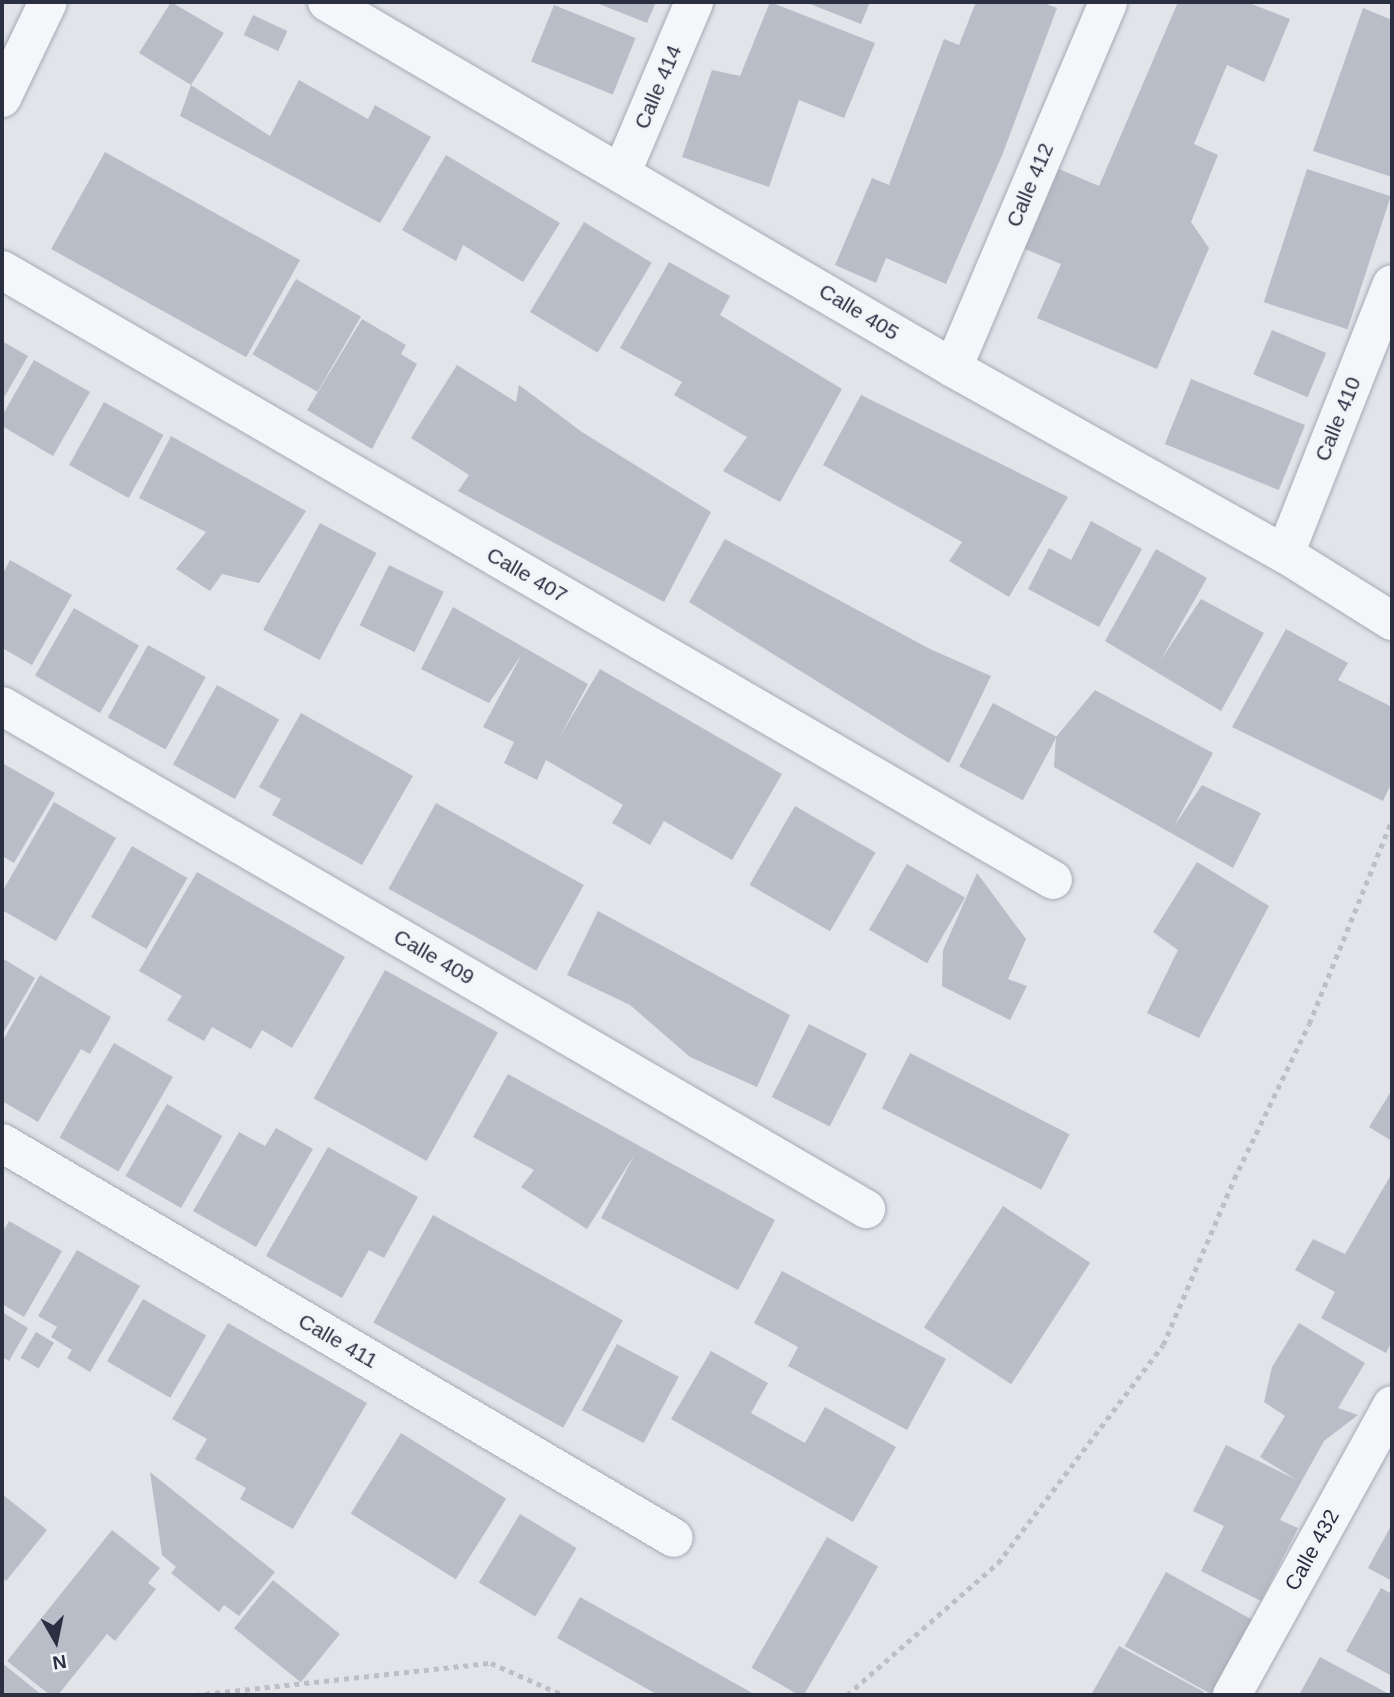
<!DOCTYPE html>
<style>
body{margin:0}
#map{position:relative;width:1394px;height:1697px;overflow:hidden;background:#e2e4ea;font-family:Arial,sans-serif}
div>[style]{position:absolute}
.building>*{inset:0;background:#b9bdc7;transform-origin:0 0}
.path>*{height:4.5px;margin-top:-2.25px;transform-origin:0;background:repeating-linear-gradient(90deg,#bcbfc6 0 5px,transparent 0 10px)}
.roads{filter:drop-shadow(0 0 2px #a7aab4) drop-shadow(0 0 2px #a7aab4)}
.minor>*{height:38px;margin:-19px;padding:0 19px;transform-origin:19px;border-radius:19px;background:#f5f6f9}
span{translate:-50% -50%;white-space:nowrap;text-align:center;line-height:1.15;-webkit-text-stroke:6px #f2f4f8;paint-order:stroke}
.street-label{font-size:21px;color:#2a3042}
.frame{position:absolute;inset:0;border:4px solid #2a3042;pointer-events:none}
.north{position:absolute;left:21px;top:1606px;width:70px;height:70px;-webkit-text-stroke:5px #f2f4f8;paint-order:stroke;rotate:171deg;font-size:19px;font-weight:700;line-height:28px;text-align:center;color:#2a3042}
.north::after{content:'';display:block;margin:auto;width:24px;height:32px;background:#2a3042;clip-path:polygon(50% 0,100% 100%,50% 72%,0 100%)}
</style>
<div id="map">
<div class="building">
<i style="clip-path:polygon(171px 2px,224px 33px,191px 85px,270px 136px,299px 80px,368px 119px,375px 105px,431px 137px,380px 223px,180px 116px,191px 85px,139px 53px)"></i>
<i style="clip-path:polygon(594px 2px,656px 2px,647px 23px)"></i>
<i style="clip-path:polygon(770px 2px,875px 43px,844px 118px,799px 100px,769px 187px,682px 157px,712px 70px,740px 76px)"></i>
<i style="clip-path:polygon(805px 2px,870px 2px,861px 24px)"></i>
<i style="clip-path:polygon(976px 2px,1041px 2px,1057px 8px,1003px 153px,946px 284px,886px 258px,876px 283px,835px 265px,872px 178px,889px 185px,944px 39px,959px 45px)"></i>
<i style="clip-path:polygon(1178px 2px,1247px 2px,1290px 19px,1264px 82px,1227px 65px,1194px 144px,1218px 155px,1191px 222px,1209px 248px,1157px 369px,1037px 318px,1061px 264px,1025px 249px,1059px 169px,1099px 186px)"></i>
<i style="left:554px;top:5px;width:88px;height:61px;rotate:22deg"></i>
<i style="clip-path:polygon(1363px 8px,1392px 20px,1392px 177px,1313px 151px)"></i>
<i style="left:253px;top:15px;width:38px;height:22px;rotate:25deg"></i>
<i style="left:105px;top:152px;width:223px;height:111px;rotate:29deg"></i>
<i style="clip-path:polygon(446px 155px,560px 223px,523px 282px,463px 245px,456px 261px,402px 230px)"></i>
<i style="left:1307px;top:169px;width:88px;height:140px;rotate:18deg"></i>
<i style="left:584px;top:222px;width:79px;height:105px;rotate:31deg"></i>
<i style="clip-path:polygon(669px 262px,730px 296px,720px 315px,842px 389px,780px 502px,723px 471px,747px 437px,674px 395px,682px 382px,620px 348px)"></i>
<i style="left:296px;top:279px;width:75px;height:87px;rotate:30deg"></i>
<i style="clip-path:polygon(362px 319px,406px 345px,401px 354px,417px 364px,372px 449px,307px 410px)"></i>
<i style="left:1272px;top:330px;width:59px;height:48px;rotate:23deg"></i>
<i style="clip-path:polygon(2px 341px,28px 356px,2px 401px)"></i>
<i style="clip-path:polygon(34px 360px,90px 392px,53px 456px,2px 426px,2px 416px)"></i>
<i style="clip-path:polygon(457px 365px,516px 402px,519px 385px,582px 432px,711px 512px,664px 602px,458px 491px,469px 475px,411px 438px)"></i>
<i style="left:1191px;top:379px;width:123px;height:70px;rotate:22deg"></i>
<i style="clip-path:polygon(861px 395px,1068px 497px,1009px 597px,949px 561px,962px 542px,823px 465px)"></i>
<i style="left:104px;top:402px;width:68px;height:72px;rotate:29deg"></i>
<i style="clip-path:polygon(171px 436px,306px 511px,259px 583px,222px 574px,210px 591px,176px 569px,206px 532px,139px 498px)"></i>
<i style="clip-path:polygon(1091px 521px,1142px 549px,1099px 627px,1028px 589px,1049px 548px,1071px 560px)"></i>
<i style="left:320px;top:523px;width:64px;height:121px;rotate:28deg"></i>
<i style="clip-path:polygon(725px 539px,930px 649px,991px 676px,949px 763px,689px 602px)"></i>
<i style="clip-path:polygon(1156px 549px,1207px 578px,1160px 661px,1201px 599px,1264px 633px,1221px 711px,1105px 641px)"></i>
<i style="clip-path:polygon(10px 560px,72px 595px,32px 665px,2px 648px,2px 575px)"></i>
<i style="left:389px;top:565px;width:61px;height:67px;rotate:26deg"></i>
<i style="clip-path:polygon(453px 607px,588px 684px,559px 738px,600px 669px,782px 774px,732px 860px,664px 821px,650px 845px,612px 823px,623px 805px,546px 760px,537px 780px,504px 763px,514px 742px,483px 727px,522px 654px,489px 703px,421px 669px)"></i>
<i style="left:74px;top:608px;width:75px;height:78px;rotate:30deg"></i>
<i style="clip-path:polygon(1286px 629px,1348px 663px,1338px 680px,1392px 707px,1392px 782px,1383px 801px,1232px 727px)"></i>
<i style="left:148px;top:645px;width:66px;height:83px;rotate:29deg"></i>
<i style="left:217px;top:685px;width:71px;height:91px;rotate:29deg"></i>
<i style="clip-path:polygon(1095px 690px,1213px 753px,1174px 826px,1202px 785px,1261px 813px,1233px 868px,1054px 767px,1056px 737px)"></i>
<i style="left:993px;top:703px;width:72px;height:72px;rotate:28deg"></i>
<i style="clip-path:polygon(301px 713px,413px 776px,362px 865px,272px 815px,281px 799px,259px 787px)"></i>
<i style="clip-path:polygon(2px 763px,55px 793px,14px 863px,2px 856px)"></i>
<i style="clip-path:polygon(54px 802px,116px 838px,56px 941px,2px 910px,2px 892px)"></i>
<i style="left:436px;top:803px;width:169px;height:98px;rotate:29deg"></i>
<i style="left:795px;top:806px;width:93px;height:91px;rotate:30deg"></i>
<i style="left:132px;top:846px;width:64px;height:82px;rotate:30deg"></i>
<i style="clip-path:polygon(1197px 862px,1269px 906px,1199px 1038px,1147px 1013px,1178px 950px,1153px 932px)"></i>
<i style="left:907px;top:864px;width:67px;height:76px;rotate:30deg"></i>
<i style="clip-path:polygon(197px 872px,345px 957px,292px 1048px,262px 1030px,251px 1049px,212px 1027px,204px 1041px,167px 1020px,182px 996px,139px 971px)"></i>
<i style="clip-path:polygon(977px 873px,1026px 939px,1008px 979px,1027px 986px,1010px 1020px,942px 986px,943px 950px)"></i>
<i style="clip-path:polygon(598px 911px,790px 1015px,757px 1087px,690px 1057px,630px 1005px,567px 975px)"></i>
<i style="clip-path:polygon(2px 958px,35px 978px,2px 1035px)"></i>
<i style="left:385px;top:970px;width:129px;height:147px;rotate:29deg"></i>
<i style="clip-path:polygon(40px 975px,111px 1017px,90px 1054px,81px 1049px,38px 1122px,2px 1101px,2px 1042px)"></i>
<i style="left:809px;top:1024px;width:65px;height:82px;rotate:27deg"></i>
<i style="left:114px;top:1043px;width:68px;height:109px;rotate:30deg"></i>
<i style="left:910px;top:1053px;width:179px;height:62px;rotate:27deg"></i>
<i style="clip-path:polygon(508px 1074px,775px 1220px,738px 1290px,601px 1218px,635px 1154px,587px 1229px,521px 1187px,534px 1170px,473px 1137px)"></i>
<i style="clip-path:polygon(1390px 1093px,1392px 1095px,1392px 1141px,1369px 1127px)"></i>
<i style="left:167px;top:1104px;width:64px;height:83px;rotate:30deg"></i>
<i style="clip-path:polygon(276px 1128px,313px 1149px,256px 1247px,193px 1211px,239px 1132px,265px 1146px)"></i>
<i style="clip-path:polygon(328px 1147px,418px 1197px,384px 1258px,369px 1250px,342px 1298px,266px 1256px)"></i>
<i style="clip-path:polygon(1392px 1173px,1392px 1341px,1386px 1353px,1321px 1318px,1335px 1292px,1295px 1270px,1313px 1239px,1345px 1254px)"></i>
<i style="left:1003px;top:1206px;width:104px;height:145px;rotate:33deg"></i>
<i style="left:433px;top:1215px;width:217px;height:123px;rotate:29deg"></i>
<i style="clip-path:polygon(9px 1221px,62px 1251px,24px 1317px,2px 1304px,2px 1233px)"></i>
<i style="clip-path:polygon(77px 1250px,140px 1286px,90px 1372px,67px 1358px,72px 1350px,51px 1337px,57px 1327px,38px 1316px)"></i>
<i style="clip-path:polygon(782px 1271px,946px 1359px,907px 1430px,788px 1366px,798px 1347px,754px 1323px)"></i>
<i style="left:143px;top:1299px;width:73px;height:72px;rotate:30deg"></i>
<i style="clip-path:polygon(2px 1312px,28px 1328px,9px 1361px,2px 1357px)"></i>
<i style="clip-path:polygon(228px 1323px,367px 1403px,293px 1529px,240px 1499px,246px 1488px,195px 1459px,207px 1439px,172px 1419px)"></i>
<i style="clip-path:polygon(1299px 1323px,1365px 1363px,1338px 1408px,1358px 1415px,1324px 1441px,1280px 1520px,1298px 1528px,1261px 1601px,1201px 1571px,1224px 1526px,1193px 1511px,1226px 1445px,1297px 1480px,1260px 1457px,1285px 1416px,1264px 1402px,1272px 1367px)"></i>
<i style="left:36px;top:1332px;width:21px;height:30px;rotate:31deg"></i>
<i style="left:617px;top:1344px;width:70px;height:75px;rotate:28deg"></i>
<i style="clip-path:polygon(711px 1351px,768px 1383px,751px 1413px,805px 1443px,825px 1407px,896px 1447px,853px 1522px,671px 1419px)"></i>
<i style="left:401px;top:1433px;width:124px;height:95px;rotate:32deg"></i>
<i style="clip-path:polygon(150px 1472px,275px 1572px,239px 1616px,224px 1605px,219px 1612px,171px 1573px,176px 1567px,162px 1555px)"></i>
<i style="clip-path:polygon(2px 1494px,47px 1530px,6px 1581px,2px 1577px)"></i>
<i style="left:520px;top:1514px;width:66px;height:80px;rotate:31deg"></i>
<i style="clip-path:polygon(1392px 1524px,1392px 1581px,1368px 1568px)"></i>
<i style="clip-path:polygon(112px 1530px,160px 1568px,148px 1583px,156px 1589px,115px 1641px,107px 1634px,58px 1695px,50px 1695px,7px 1661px)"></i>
<i style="left:827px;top:1537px;width:59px;height:151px;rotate:30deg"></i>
<i style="left:1166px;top:1572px;width:99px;height:85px;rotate:29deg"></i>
<i style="left:273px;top:1580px;width:86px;height:62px;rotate:39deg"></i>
<i style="clip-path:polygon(1381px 1588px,1392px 1594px,1392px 1676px,1346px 1651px)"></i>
<i style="clip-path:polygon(580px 1597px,756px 1695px,658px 1695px,557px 1638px)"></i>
<i style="clip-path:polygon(1119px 1646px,1204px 1692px,1202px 1695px,1091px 1695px)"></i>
<i style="clip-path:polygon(1320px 1657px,1391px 1695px,1299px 1695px)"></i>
<i style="clip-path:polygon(2px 1663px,42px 1695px,2px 1695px)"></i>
</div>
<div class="path">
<i style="left:195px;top:1695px;width:298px;rotate:-6.2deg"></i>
<i style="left:491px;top:1663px;width:79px;rotate:24deg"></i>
<i style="left:847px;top:1695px;width:201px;rotate:-41.2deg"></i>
<i style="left:998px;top:1563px;width:273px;rotate:-52.9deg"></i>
<i style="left:1163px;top:1345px;width:181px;rotate:-66.8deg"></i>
<i style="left:1234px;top:1179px;width:172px;rotate:-64.2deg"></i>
<i style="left:1309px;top:1024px;width:220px;rotate:-67.9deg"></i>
</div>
<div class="roads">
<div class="minor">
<i style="left:327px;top:2px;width:725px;rotate:30.31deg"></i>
<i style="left:953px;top:368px;width:381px;rotate:29.3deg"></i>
<i style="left:1285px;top:554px;width:126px;rotate:32.1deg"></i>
<i style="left:2px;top:98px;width:106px;rotate:-64.4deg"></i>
<i style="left:622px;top:172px;width:185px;rotate:-67deg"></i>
<i style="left:2px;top:270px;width:1215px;rotate:30.13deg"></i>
<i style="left:953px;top:368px;width:397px;rotate:-67deg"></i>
<i style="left:1285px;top:554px;width:290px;rotate:-68.4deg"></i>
<i style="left:2px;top:706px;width:1000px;rotate:30.21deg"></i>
<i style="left:2px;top:1143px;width:779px;rotate:30.45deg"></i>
<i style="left:1232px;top:1695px;width:331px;rotate:-61.1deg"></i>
</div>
</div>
<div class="street-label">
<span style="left:658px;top:87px;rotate:-67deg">Calle 414</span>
<span style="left:1030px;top:185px;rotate:-67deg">Calle 412</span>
<span style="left:859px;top:312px;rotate:31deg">Calle 405</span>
<span style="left:1338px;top:419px;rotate:-68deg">Calle 410</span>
<span style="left:527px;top:575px;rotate:30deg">Calle 407</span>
<span style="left:434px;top:957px;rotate:30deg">Calle 409</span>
<span style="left:338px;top:1341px;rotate:30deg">Calle 411</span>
<span style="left:1312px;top:1550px;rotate:-61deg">Calle 432</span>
</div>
<div class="frame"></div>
<div class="north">N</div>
</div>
